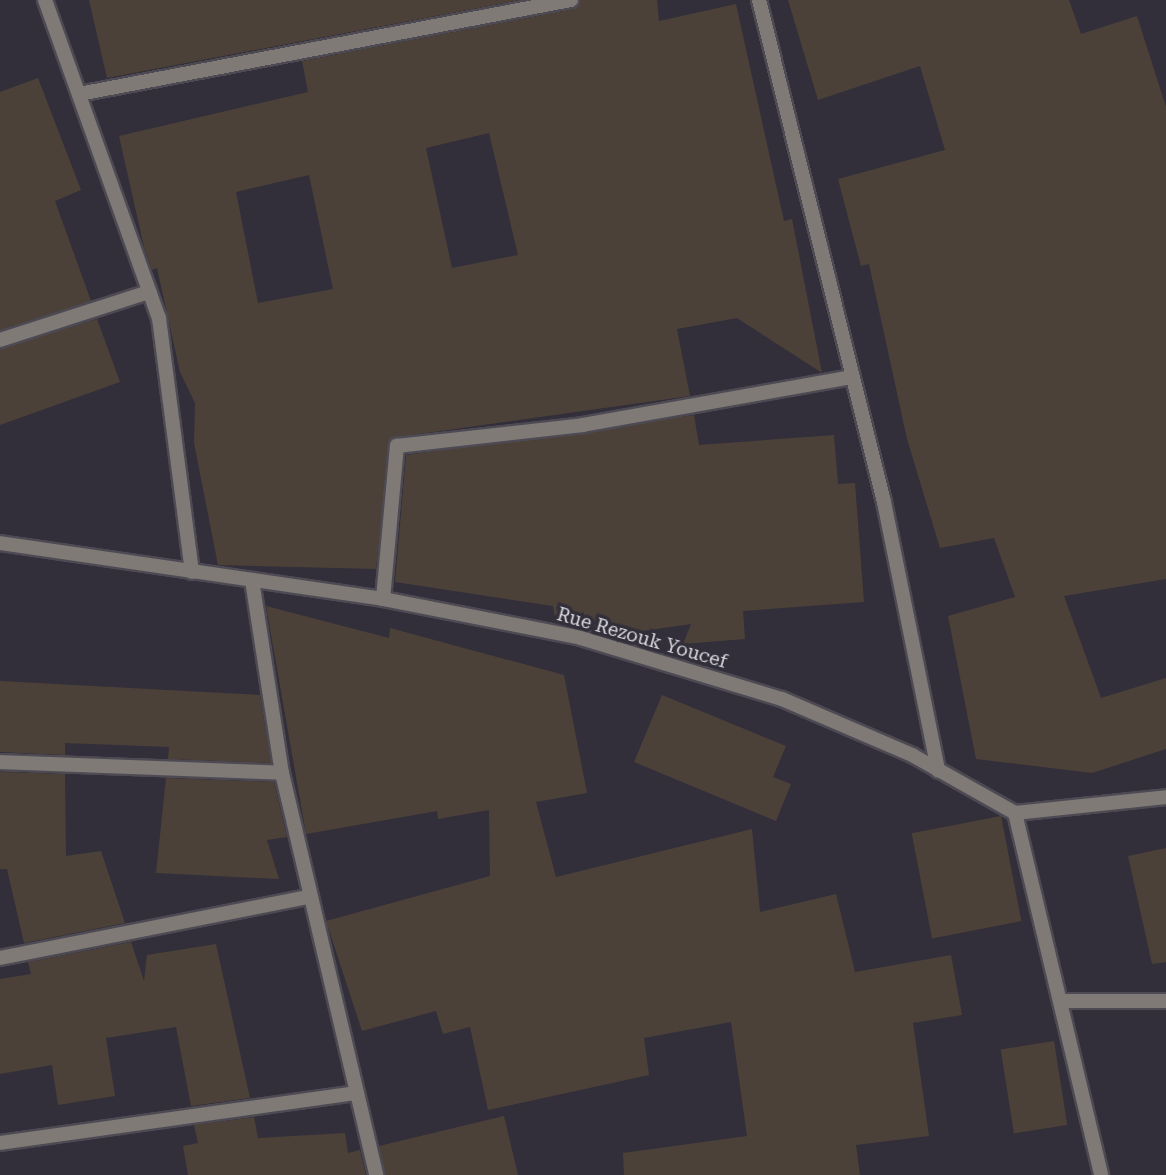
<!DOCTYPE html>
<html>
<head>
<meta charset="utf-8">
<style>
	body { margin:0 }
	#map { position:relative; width:1166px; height:1175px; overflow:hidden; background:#322f3a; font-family:"Roboto Serif",serif }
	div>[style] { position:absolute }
	.building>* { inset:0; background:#4c4139; transform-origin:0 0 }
	.roads { filter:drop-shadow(2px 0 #4d4a54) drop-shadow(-2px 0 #4d4a54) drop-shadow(0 2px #4d4a54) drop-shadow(0 -2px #4d4a54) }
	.minor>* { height:14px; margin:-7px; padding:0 7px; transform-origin:7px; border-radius:7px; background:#7f7a75 }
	span { translate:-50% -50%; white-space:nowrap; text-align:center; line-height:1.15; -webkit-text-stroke:7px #322f3a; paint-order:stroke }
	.street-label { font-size:19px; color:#d9d7df }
</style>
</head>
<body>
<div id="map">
	<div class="building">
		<div style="clip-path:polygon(89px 0,520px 0,107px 78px)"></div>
		<div style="clip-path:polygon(evenodd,580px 0,657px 0,659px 21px,736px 4px,784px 221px,792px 219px,822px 373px,737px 318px,677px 329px,690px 396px,391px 438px,376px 569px,218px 565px,194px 443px,195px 403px,180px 372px,157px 268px,152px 270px,144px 247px,119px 136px,308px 92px,302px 61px,573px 9px,580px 0,489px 133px,518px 255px,452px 268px,426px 148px,489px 133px,580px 0,309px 175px,333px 289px,258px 303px,236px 192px,309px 175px)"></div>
		<div style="clip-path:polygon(788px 0,1069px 0,1081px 34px,1137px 16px,1166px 107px,1166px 579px,1064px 596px,1101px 698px,1166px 678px,1166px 749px,1092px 773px,976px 759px,948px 616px,1015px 597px,994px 538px,940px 548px,907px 439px,869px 264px,861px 266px,838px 179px,945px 150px,920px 66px,818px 100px)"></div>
		<div style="clip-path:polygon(38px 78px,81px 190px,55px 201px,91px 301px,0 330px,0 92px)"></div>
		<div style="clip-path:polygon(97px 319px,120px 382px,0 425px,0 349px)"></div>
		<div style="clip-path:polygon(694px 415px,699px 445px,834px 435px,838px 484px,855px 483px,864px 602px,743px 611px,745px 639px,683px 644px,691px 624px,608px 636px,556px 623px,553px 606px,395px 582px,406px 455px)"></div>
		<div style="clip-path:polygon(266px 606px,389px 638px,390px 628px,564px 675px,587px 793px,536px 802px,556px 877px,752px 829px,760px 912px,836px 894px,855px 972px,951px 955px,962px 1015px,913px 1023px,929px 1136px,856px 1145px,860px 1175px,624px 1175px,623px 1153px,747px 1136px,731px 1022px,644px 1038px,649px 1075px,488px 1110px,470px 1027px,443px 1034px,436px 1011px,362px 1031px,326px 921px,490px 876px,489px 810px,438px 819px,437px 811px,306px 834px)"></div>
		<div style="clip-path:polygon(0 681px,260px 695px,271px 763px,168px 759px,169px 747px,65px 743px,65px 755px,0 752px)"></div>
		<div style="clip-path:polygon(662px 695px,786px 746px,773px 777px,791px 784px,776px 821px,634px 762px)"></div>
		<div style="clip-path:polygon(0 772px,65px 774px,66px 856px,101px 851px,125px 923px,24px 943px,7px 869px,0 869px)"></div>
		<div style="clip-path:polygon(166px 778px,274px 782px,287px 837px,267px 840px,279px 879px,156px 873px)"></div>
		<div style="left:1001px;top:816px;width:107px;height:91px;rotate:79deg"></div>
		<div style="clip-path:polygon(1166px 848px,1166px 962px,1152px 964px,1128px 856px)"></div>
		<div style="clip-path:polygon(131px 942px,144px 981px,147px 955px,216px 944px,250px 1098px,191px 1106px,176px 1027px,106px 1038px,115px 1096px,58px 1105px,52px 1065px,0 1074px,0 979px,31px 974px,28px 962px)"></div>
		<div style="left:1054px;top:1041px;width:85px;height:54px;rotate:81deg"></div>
		<div style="clip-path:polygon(504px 1116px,518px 1175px,385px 1175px,379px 1146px)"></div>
		<div style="clip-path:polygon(254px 1117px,258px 1138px,345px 1133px,348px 1153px,360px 1150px,366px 1175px,188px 1175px,183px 1146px,198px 1143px,194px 1125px)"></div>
	</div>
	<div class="roads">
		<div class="minor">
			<div style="left:45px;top:0;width:338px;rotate:70.3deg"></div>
			<div style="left:159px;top:318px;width:256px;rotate:82.6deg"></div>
			<div style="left:759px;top:0;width:517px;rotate:76.02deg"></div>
			<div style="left:884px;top:502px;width:274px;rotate:78.6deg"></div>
			<div style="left:79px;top:94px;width:501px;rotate:-10.82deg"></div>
			<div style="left:0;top:340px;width:157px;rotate:-17.9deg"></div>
			<div style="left:0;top:543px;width:387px;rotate:8.3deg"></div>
			<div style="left:383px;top:599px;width:202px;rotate:11.1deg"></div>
			<div style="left:581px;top:638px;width:210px;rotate:16.9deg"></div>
			<div style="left:782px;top:699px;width:142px;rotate:23.3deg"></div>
			<div style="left:912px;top:755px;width:118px;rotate:29.4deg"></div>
			<div style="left:1015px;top:813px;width:152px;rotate:-6deg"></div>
			<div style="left:252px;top:580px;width:195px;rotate:81.2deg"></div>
			<div style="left:282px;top:773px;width:413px;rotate:76.8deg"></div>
			<div style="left:383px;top:599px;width:154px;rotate:-84.8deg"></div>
			<div style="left:397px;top:446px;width:187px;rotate:-6.4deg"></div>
			<div style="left:583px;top:425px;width:274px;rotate:-10.1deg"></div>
			<div style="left:0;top:762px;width:282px;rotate:2.2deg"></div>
			<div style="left:1015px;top:813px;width:372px;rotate:76.6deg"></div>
			<div style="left:0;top:958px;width:315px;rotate:-11.2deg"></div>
			<div style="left:1062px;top:1001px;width:104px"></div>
			<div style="left:0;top:1143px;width:359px;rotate:-8deg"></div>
		</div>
	</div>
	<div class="street-label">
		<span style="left:642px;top:638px;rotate:16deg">Rue Rezouk Youcef</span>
	</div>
</div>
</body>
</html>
